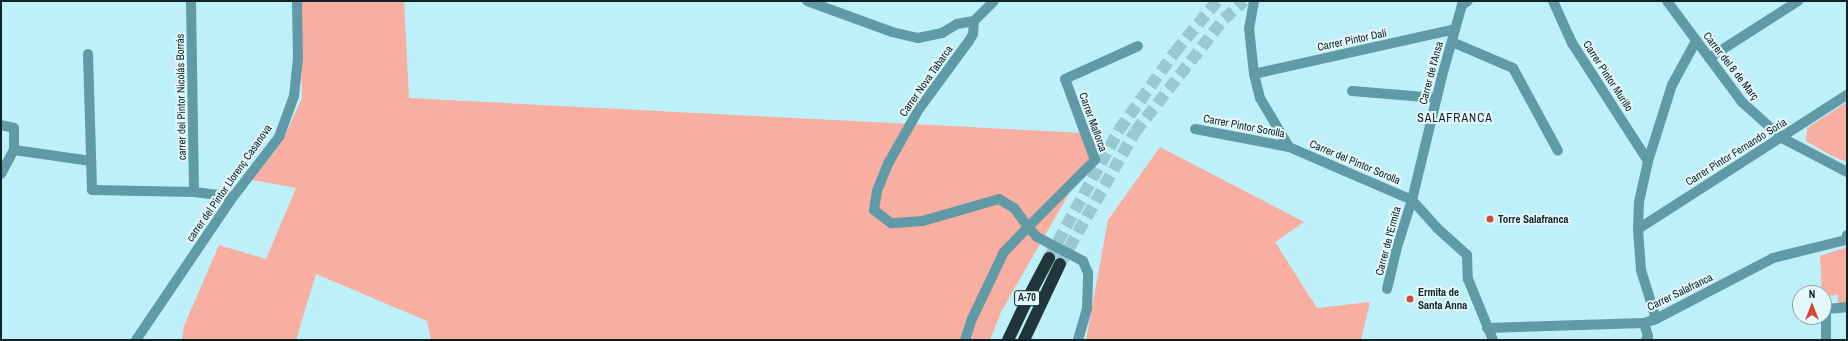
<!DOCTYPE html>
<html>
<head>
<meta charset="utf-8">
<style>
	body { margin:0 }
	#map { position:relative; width:1848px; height:341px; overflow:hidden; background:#bef0fa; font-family:"Archivo Narrow",sans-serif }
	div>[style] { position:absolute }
	.green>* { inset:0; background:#f8aea0 }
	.highway-tunnel>* { height:12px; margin-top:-6px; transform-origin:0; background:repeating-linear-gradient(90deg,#9bc7d0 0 12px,transparent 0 18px) }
	.street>* { height:10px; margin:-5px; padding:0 5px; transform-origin:5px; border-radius:5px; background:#5f9aa6 }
	.highway>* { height:12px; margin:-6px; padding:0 6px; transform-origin:6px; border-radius:6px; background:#20363a }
	.dots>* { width:11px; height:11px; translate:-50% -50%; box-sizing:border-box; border:2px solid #e4f7fb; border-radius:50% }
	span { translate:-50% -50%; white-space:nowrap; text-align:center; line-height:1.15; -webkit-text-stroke:4px #e4f7fb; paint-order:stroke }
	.shield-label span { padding:1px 3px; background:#e4f7fb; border:1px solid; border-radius:3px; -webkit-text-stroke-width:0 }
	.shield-label { font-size:10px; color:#0f2226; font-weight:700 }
	.street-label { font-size:11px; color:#0f2226 }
	.poi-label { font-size:11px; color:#0f2226; font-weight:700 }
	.left { translate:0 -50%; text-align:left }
	.neighbourhood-label { font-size:12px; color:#0f2226; letter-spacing:1px }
	.frame { position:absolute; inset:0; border:2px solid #0f2226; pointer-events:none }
	.north { position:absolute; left:1792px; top:285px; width:40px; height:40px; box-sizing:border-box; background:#e4f7fb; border:1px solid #8fa2a6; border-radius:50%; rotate:0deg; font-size:11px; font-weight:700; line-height:16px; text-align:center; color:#0f2226 }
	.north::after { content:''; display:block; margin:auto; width:14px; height:18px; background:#d44832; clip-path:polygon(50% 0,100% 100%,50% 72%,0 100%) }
</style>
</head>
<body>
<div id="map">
	<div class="green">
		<div style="clip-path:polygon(300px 1px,404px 1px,409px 98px,1103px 134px,1001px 312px,990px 340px,431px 340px,427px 321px,316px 274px,296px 340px,182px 340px,184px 326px,219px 245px,266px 259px,296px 188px,252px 180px,282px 142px,302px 98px)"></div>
		<div style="clip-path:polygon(1847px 102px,1847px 162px,1832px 156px,1806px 141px,1807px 128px)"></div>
		<div style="clip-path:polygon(1160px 147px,1304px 222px,1275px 242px,1317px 308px,1370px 302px,1361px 340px,1086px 340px,1108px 220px)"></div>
		<div style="clip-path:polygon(1847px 247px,1847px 307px,1838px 308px,1838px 295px,1824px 296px,1824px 293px,1822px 293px,1820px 256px)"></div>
	</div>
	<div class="highway-tunnel">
		<div style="left:1049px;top:258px;width:146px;rotate:-61.3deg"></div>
		<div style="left:1119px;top:130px;width:96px;rotate:-54.3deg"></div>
		<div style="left:1175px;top:52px;width:66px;rotate:-50.5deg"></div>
		<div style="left:1060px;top:264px;width:152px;rotate:-60.4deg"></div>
		<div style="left:1135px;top:132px;width:144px;rotate:-51.8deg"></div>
		<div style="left:1224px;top:19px;width:27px;rotate:-42deg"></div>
	</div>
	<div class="street">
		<div style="left:191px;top:1px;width:191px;rotate:89.1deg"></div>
		<div style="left:807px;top:1px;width:90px;rotate:20deg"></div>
		<div style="left:892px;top:32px;width:27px;rotate:13deg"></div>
		<div style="left:918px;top:38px;width:25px;rotate:-12deg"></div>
		<div style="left:942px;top:33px;width:17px;rotate:-31deg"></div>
		<div style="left:957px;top:24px;width:17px;rotate:-10deg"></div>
		<div style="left:1254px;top:1px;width:27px;rotate:100deg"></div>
		<div style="left:1249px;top:28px;width:46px;rotate:83.8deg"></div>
		<div style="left:1254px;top:74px;width:25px;rotate:76deg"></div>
		<div style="left:1260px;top:98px;width:57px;rotate:59.4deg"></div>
		<div style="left:1553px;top:1px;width:46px;rotate:65.7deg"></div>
		<div style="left:1572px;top:43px;width:140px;rotate:57.2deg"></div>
		<div style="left:1667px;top:1px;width:126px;rotate:53.4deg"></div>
		<div style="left:1742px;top:102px;width:54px;rotate:42deg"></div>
		<div style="left:1782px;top:138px;width:73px;rotate:27.6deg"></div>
		<div style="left:1452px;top:42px;width:66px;rotate:23.1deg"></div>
		<div style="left:1513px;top:68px;width:94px;rotate:61.5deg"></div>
		<div style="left:88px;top:54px;width:136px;rotate:88.3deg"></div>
		<div style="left:92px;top:190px;width:102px;rotate:1.1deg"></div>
		<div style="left:194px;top:192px;width:39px;rotate:7deg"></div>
		<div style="left:1709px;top:58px;width:106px;rotate:-32.6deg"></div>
		<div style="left:1254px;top:74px;width:206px;rotate:-12.6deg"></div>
		<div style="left:1352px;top:91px;width:85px;rotate:4.7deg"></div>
		<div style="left:1px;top:125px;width:13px;rotate:13deg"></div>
		<div style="left:14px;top:128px;width:22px;rotate:90deg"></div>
		<div style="left:14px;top:150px;width:78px;rotate:8.1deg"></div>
		<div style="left:1195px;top:129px;width:96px;rotate:10.8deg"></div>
		<div style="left:1289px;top:147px;width:134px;rotate:23.3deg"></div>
		<div style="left:1412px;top:200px;width:38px;rotate:48deg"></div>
		<div style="left:1437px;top:228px;width:40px;rotate:42deg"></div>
		<div style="left:1467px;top:255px;width:24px;rotate:88deg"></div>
		<div style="left:1468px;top:279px;width:66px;rotate:67.7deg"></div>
		<div style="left:1px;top:174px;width:27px;rotate:-62deg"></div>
		<div style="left:1638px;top:229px;width:248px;rotate:-32.7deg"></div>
		<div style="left:1387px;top:289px;width:43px;rotate:-76.6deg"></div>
		<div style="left:1397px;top:247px;width:49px;rotate:-72.3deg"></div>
		<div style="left:1412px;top:200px;width:128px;rotate:-76.4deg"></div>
		<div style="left:1442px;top:76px;width:74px;rotate:-74.3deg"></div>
		<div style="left:1462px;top:5px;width:7px;rotate:-34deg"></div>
		<div style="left:1656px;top:319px;width:51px;rotate:-107deg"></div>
		<div style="left:1641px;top:270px;width:41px;rotate:-94.2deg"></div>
		<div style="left:1638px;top:229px;width:27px;rotate:-88deg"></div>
		<div style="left:1639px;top:202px;width:42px;rotate:-77.6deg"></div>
		<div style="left:1648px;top:161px;width:80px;rotate:-72.5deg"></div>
		<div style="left:1672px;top:85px;width:50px;rotate:-61.4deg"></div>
		<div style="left:1644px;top:323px;width:14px;rotate:73deg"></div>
		<div style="left:1648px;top:336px;width:4px;rotate:117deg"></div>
		<div style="left:1487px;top:328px;width:157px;rotate:-1.8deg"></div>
		<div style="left:1644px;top:323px;width:13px;rotate:-18deg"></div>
		<div style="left:1656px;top:319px;width:132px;rotate:-27.5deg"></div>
		<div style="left:1773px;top:258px;width:75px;rotate:-13.9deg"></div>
		<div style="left:1846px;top:240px;width:5px;rotate:-79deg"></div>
		<div style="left:136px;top:340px;width:173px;rotate:-55.9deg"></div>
		<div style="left:233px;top:197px;width:76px;rotate:-52.5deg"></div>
		<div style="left:279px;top:137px;width:44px;rotate:-69.9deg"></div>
		<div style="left:294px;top:96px;width:36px;rotate:-84deg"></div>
		<div style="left:298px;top:60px;width:59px;rotate:-91deg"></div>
		<div style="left:965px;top:340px;width:22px;rotate:-72deg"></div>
		<div style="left:972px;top:319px;width:74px;rotate:-64.5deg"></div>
		<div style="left:1004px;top:252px;width:35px;rotate:-46deg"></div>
		<div style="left:1028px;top:227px;width:24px;rotate:-126deg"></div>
		<div style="left:1014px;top:208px;width:17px;rotate:-149deg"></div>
		<div style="left:999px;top:199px;width:79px;rotate:163.9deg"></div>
		<div style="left:923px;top:221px;width:32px;rotate:176deg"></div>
		<div style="left:891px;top:223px;width:21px;rotate:-143deg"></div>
		<div style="left:874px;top:210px;width:19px;rotate:-81deg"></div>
		<div style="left:877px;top:191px;width:31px;rotate:-68deg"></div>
		<div style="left:889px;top:162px;width:61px;rotate:-60.5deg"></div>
		<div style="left:919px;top:109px;width:84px;rotate:-53.7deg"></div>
		<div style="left:969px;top:41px;width:8px;rotate:-60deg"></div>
		<div style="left:973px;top:34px;width:13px;rotate:-86deg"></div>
		<div style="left:974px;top:21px;width:28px;rotate:-45deg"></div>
		<div style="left:1078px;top:340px;width:33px;rotate:-74deg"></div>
		<div style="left:1087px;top:308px;width:35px;rotate:-88deg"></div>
		<div style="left:1088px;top:273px;width:13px;rotate:-113deg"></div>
		<div style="left:1083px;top:261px;width:52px;rotate:-152.4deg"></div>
		<div style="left:1037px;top:237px;width:13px;rotate:-132deg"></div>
		<div style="left:1028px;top:227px;width:95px;rotate:-45deg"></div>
		<div style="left:1095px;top:160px;width:86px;rotate:-110.3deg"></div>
		<div style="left:1065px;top:79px;width:80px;rotate:-24.3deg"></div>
		<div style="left:1826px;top:340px;width:31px;rotate:-90deg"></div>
		<div style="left:1826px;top:309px;width:21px;rotate:-5deg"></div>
	</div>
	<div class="highway">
		<div style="left:1008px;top:340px;width:49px;rotate:-64.5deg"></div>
		<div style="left:1029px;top:296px;width:43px;rotate:-62.2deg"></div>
		<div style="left:1024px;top:340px;width:84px;rotate:-64.7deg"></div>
	</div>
	<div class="dots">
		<div style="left:1490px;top:219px;background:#d44832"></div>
		<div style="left:1410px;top:299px;background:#d44832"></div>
	</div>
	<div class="shield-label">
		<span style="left:1027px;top:298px">A-70</span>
	</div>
	<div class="street-label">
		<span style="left:1352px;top:40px;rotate:-12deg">Carrer Pintor Dalí</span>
		<span style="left:1731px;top:66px;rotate:52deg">Carrer del 8 de Març</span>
		<span style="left:1431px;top:73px;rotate:-75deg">Carrer de l'Ansa</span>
		<span style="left:1608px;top:76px;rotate:57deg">Carrer Pintor Murillo</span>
		<span style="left:926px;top:81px;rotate:-55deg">Carrer Nova Tabarca</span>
		<span style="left:181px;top:97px;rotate:-91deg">carrer del Pintor Nicolás Borrás</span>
		<span style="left:1093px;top:122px;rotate:70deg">Carrer Mallorca</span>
		<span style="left:1244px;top:126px;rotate:11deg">Carrer Pintor Sorolla</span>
		<span style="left:1736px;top:152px;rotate:-32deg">Carrer Pintor Fernando Soria</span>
		<span style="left:1355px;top:162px;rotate:23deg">Carrer del Pintor Sorolla</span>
		<span style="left:229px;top:183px;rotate:-55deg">carrer del Pintor Llorenç Casanova</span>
		<span style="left:1388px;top:241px;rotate:-75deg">Carrer de l'Ermita</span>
		<span style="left:1680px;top:292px;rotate:-26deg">Carrer Salafranca</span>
	</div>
	<div class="poi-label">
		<span class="left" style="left:1498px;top:219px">Torre Salafranca</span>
		<span class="left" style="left:1418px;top:299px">Ermita de<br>Santa Anna</span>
	</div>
	<div class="neighbourhood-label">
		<span style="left:1455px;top:119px">SALAFRANCA</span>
	</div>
	<div class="frame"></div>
	<div class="north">N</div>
</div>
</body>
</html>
